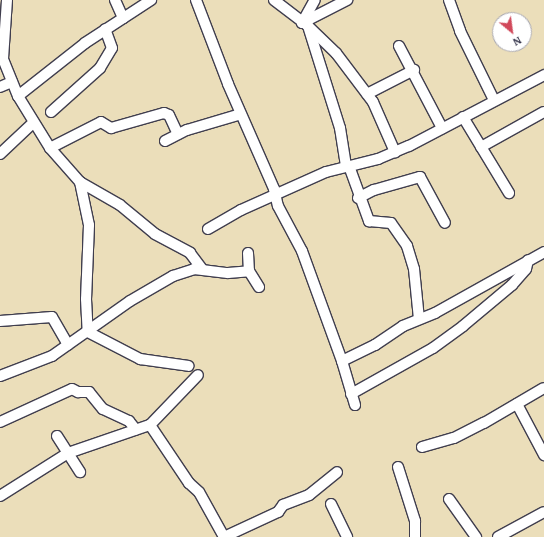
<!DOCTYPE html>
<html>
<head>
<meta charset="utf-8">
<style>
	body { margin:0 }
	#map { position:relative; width:544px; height:537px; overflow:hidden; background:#ebdeba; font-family:"Gentium Book Plus",serif }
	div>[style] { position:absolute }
	.roads { filter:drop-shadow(1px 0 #403e4e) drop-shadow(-1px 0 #403e4e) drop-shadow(0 1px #403e4e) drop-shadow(0 -1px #403e4e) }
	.minor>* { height:10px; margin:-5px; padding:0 5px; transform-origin:5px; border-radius:5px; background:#fff }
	span { translate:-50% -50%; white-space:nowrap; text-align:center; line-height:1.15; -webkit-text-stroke:3.5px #fff; paint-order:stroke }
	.north { position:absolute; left:492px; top:12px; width:40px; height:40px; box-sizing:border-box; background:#fff; border:1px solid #a7a7b1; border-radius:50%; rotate:151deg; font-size:11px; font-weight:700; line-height:16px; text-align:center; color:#22223b }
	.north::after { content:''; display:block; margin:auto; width:14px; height:18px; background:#d1495b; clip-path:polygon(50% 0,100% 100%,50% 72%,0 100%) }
</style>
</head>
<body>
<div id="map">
	<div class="roads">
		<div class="minor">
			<div style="left:7px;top:0;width:59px;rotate:93.9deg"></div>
			<div style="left:3px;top:59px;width:40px;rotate:68deg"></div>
			<div style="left:18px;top:96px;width:61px;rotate:58.4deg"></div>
			<div style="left:50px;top:148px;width:45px;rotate:48.6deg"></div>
			<div style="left:80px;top:182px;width:46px;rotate:29.9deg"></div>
			<div style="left:120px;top:205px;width:45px;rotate:39.6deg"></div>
			<div style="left:155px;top:234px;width:40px;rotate:28deg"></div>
			<div style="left:190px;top:253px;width:20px;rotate:53deg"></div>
			<div style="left:115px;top:0;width:20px;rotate:66deg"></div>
			<div style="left:196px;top:0;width:90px;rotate:69.1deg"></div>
			<div style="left:228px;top:84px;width:115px;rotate:66.3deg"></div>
			<div style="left:274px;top:189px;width:17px;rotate:77deg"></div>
			<div style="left:278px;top:206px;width:51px;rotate:61.9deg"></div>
			<div style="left:302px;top:251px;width:117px;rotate:70deg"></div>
			<div style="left:342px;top:361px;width:46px;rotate:73.5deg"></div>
			<div style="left:274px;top:0;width:43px;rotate:37.4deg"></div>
			<div style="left:308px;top:26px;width:39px;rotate:44deg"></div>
			<div style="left:336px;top:53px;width:61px;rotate:52.9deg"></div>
			<div style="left:373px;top:102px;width:55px;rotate:66.3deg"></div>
			<div style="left:449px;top:0;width:33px;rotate:70deg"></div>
			<div style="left:460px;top:31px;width:77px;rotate:63.8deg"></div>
			<div style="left:302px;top:23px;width:51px;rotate:-27.1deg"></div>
			<div style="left:302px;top:23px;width:26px;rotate:-61deg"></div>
			<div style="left:308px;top:26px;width:107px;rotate:72.6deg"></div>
			<div style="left:340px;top:128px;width:39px;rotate:81deg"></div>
			<div style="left:399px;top:46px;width:93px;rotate:62.3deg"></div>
			<div style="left:0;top:87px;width:13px;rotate:-23deg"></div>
			<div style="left:367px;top:94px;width:53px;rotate:-27.1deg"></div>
			<div style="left:18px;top:96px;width:85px;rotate:-38.3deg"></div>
			<div style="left:85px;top:43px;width:79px;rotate:-33.1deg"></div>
			<div style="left:51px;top:112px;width:66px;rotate:-41.9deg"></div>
			<div style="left:100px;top:68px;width:23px;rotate:-59deg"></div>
			<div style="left:112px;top:48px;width:20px;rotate:-110deg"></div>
			<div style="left:463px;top:117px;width:89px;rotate:58.8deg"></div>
			<div style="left:165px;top:141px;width:25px;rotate:-27deg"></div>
			<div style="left:187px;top:130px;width:56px;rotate:-16.5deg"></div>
			<div style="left:481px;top:147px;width:72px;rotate:-29.1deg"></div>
			<div style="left:50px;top:148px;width:57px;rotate:-27deg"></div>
			<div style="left:101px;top:122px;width:12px;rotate:31deg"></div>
			<div style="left:111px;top:128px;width:55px;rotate:-15.8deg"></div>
			<div style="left:164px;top:113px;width:5px;rotate:22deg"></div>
			<div style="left:169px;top:115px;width:21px;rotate:65deg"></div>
			<div style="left:0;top:154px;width:45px;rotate:-43.2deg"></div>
			<div style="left:349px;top:166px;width:59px;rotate:70deg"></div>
			<div style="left:369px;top:221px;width:22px;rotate:5deg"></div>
			<div style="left:391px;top:223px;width:28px;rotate:55deg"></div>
			<div style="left:407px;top:246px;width:24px;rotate:73deg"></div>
			<div style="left:414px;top:269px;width:50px;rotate:84.3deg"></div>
			<div style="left:80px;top:182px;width:44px;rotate:78.2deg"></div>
			<div style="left:89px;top:225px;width:74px;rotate:92.3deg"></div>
			<div style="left:86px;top:299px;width:33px;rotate:87deg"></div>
			<div style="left:358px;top:198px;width:18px;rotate:-27deg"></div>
			<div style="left:374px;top:190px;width:48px;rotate:-15.8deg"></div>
			<div style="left:420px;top:177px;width:52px;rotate:61.5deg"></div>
			<div style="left:208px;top:229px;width:38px;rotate:-30deg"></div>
			<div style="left:241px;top:210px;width:93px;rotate:-24.1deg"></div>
			<div style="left:326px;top:172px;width:54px;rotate:-14deg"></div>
			<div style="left:378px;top:159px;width:34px;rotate:-23deg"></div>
			<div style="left:409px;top:146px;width:153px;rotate:-27.7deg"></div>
			<div style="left:248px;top:253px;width:18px;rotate:87deg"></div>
			<div style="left:249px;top:271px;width:19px;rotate:58deg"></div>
			<div style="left:0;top:321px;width:52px;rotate:-4.4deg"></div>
			<div style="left:52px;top:317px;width:32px;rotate:60deg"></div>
			<div style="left:88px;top:332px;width:59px;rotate:27.4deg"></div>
			<div style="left:140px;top:359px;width:49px;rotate:8.1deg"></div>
			<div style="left:342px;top:361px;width:37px;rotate:-26deg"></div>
			<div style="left:375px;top:345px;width:34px;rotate:-34deg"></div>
			<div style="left:403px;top:326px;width:35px;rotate:-22deg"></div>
			<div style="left:435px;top:313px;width:125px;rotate:-29.2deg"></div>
			<div style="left:0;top:376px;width:56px;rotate:-21deg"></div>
			<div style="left:52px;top:356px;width:95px;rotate:-35.2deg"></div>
			<div style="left:130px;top:301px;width:50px;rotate:-30.2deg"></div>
			<div style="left:173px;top:276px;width:22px;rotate:-18deg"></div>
			<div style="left:194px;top:269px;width:34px;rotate:7deg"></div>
			<div style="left:228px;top:273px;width:21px;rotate:-5deg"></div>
			<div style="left:351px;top:394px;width:94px;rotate:-29.3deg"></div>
			<div style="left:433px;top:348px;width:37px;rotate:-36deg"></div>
			<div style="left:463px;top:326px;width:64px;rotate:-39.9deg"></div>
			<div style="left:512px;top:285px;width:21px;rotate:-49deg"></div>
			<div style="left:526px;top:269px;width:9px;rotate:-77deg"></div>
			<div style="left:517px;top:404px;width:58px;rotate:62.1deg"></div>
			<div style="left:0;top:422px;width:79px;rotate:-24.6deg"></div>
			<div style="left:72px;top:389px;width:7px;rotate:27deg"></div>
			<div style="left:78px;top:392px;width:11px"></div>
			<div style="left:89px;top:392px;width:22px;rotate:51deg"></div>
			<div style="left:103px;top:409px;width:29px;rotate:25deg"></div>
			<div style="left:129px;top:421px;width:11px;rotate:52deg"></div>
			<div style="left:150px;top:425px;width:70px;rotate:56.1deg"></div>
			<div style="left:189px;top:483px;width:13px;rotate:42deg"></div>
			<div style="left:199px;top:492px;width:51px;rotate:60.9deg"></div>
			<div style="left:57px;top:436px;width:43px;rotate:57.4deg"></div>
			<div style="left:422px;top:447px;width:33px;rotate:-16deg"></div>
			<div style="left:454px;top:438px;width:34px;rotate:-27deg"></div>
			<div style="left:484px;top:423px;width:69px;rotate:-30.3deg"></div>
			<div style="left:398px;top:467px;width:57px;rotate:72.5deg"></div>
			<div style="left:415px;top:521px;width:16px;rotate:90deg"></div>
			<div style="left:0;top:496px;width:80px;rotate:-32.3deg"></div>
			<div style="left:68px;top:453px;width:87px;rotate:-18.9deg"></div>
			<div style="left:150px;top:425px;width:69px;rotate:-46.2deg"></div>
			<div style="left:449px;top:499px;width:47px;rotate:54.6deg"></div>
			<div style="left:331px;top:504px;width:37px;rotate:64deg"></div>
			<div style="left:224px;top:537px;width:60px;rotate:-24.8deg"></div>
			<div style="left:278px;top:512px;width:9px;rotate:-54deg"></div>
			<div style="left:283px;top:505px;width:28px;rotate:-21deg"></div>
			<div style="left:309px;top:495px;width:36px;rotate:-39deg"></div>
			<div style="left:498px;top:537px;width:52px;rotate:-28.5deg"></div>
		</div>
	</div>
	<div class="north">N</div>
</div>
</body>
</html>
